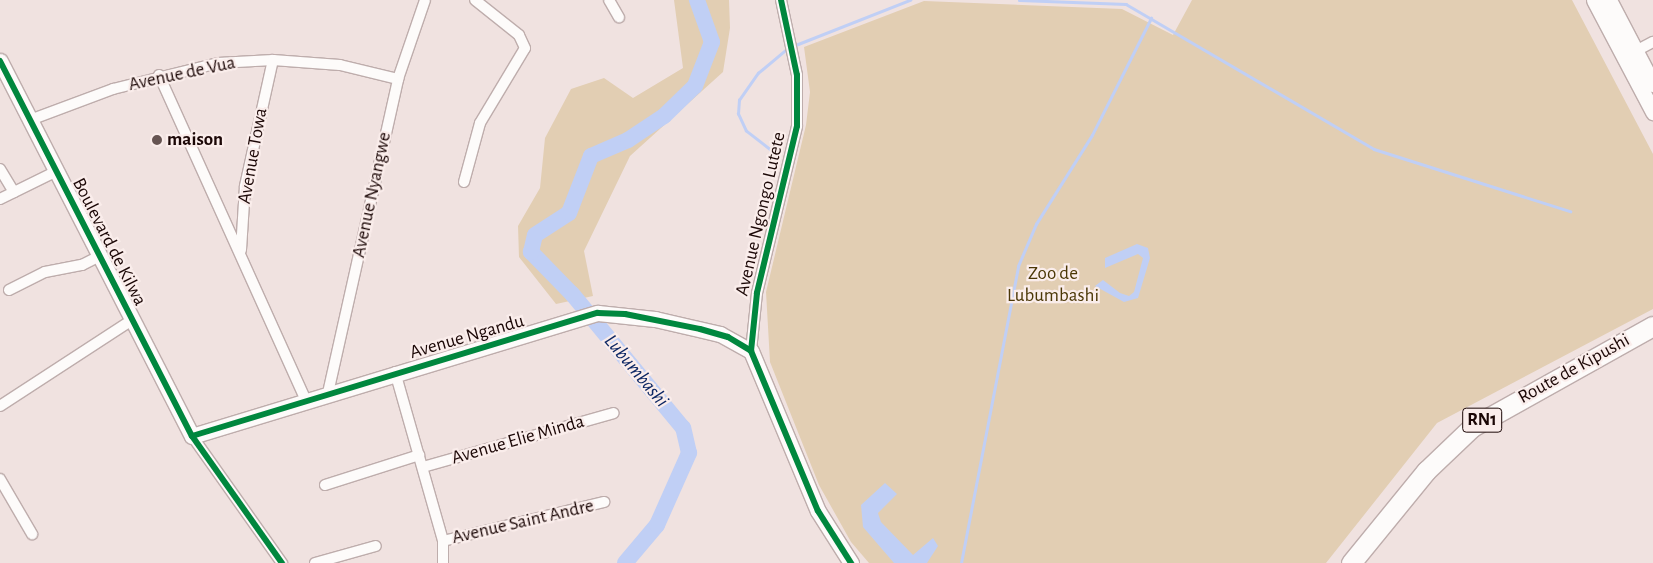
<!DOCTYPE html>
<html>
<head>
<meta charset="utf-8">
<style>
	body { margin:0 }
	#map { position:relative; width:1653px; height:563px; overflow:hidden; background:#f0e2e0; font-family:"Alegreya Sans",sans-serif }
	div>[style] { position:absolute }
	.green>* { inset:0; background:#e2ceb3 }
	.water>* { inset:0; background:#c0cff5 }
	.stream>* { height:2.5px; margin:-1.25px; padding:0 1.25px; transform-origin:1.25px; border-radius:1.25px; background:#c0cff5 }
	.river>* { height:16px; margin:-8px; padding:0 8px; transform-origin:8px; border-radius:8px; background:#c0cff5 }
	.roads { filter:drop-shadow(1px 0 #beadac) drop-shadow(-1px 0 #beadac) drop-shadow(0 1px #beadac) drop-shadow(0 -1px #beadac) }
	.street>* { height:10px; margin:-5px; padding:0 5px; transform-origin:5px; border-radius:5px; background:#fdfbfa }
	.secondary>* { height:15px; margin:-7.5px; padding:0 7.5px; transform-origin:7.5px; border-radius:7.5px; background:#fdfbfa }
	.highway>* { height:19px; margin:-9.5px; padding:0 9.5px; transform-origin:9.5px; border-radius:9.5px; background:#fdfbfa }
	.cycleway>* { height:6px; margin:-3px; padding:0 3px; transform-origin:3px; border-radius:3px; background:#00873e }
	.dots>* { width:14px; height:14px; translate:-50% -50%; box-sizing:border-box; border:2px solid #faedeb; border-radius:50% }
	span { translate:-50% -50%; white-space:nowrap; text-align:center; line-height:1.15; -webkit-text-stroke:4.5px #faedeb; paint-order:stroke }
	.shield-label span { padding:1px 4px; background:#faedeb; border:1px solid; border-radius:4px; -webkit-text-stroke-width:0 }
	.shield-label { font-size:18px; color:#1b0706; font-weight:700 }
	.street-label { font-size:19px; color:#1b0706 }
	.poi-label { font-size:19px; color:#1b0706; font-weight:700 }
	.left { translate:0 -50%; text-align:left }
	.park-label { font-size:19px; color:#4b3706 }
	.water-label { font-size:20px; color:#0d2764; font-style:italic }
</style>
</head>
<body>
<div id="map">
	<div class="green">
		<div style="clip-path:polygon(674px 0,729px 0,730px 28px,723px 72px,630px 156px,584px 251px,593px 296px,556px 304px,519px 257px,518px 226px,540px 188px,545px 138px,571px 89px,604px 78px,633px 98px,683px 68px)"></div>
		<div style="clip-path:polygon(1192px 0,1572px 0,1653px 154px,1653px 309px,1437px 423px,1326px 563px,869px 563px,851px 542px,819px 485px,770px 362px,766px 292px,806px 125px,810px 92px,804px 47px,924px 1px,1122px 9px,1173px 35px)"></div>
	</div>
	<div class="water">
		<div style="clip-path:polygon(1137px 244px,1148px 248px,1150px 258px,1138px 298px,1124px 302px,1095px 286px,1103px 280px,1120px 293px,1129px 296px,1134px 292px,1143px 258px,1138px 254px,1105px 268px,1105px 258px)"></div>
		<div style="clip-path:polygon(885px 483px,897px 494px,878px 513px,881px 522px,913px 555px,933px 538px,938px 546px,927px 563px,894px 563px,863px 527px,861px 505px)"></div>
	</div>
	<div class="stream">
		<div style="left:1019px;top:0;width:107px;rotate:2.1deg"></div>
		<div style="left:1126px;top:4px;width:287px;rotate:30.3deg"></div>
		<div style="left:1374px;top:149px;width:206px;rotate:17.6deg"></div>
		<div style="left:793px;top:46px;width:126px;rotate:-21.5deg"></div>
		<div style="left:773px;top:152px;width:34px;rotate:-142deg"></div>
		<div style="left:746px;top:131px;width:19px;rotate:-115deg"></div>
		<div style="left:738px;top:114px;width:14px;rotate:-86deg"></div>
		<div style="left:739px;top:100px;width:33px;rotate:-55deg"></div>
		<div style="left:758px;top:73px;width:39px;rotate:-40deg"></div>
		<div style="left:961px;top:563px;width:302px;rotate:-79.1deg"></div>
		<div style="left:1018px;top:266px;width:46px;rotate:-66.8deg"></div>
		<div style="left:1036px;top:224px;width:105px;rotate:-57.8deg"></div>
		<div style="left:1092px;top:135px;width:131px;rotate:-63.2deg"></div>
	</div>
	<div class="river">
		<div style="left:625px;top:563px;width:50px;rotate:-49.9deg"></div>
		<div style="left:657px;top:525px;width:79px;rotate:-66deg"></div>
		<div style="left:689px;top:453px;width:26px;rotate:-103deg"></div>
		<div style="left:683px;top:428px;width:174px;rotate:-129.6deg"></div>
		<div style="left:572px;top:294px;width:59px;rotate:-134.3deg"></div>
		<div style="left:531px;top:252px;width:17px;rotate:-77deg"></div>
		<div style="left:535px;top:235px;width:40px;rotate:-32.9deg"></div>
		<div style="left:569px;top:213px;width:61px;rotate:-68.9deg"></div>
		<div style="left:591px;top:156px;width:40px;rotate:-23.4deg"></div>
		<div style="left:628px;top:140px;width:43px;rotate:-33.7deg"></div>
		<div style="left:664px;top:116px;width:43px;rotate:-44.1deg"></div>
		<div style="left:695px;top:86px;width:47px;rotate:-68.9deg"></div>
		<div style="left:712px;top:42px;width:45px;rotate:-109.7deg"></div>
	</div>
	<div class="roads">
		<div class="street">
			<div style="left:609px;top:0;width:20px;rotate:60deg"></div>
			<div style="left:1632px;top:53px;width:24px;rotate:-28deg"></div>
			<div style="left:159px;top:75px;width:357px;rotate:65.7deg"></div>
			<div style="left:30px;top:120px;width:89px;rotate:-20.5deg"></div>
			<div style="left:113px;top:89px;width:108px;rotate:-13.9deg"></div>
			<div style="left:218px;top:63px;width:55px;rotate:-3.1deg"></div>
			<div style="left:273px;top:60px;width:67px;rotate:4.3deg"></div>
			<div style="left:340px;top:65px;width:60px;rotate:13.6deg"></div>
			<div style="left:0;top:169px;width:27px;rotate:59deg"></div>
			<div style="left:464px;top:182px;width:61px;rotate:-74.8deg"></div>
			<div style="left:480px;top:123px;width:87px;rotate:-59deg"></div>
			<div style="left:525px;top:48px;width:14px;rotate:-115deg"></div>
			<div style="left:519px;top:35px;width:56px;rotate:-141.5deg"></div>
			<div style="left:0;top:199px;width:64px;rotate:-26.2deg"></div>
			<div style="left:241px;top:250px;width:64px;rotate:-86.4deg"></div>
			<div style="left:245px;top:186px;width:129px;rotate:-77.5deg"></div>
			<div style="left:9px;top:290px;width:40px;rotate:-26.6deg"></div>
			<div style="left:45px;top:272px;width:38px;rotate:-11deg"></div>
			<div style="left:82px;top:265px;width:22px;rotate:-27deg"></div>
			<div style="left:751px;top:351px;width:58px;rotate:-84.1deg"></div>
			<div style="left:757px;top:293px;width:172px;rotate:-76.5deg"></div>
			<div style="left:797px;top:126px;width:51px;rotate:-90deg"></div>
			<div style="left:797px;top:75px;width:77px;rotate:-102deg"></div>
			<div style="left:395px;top:372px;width:176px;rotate:74.1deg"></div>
			<div style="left:443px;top:541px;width:22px;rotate:90deg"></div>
			<div style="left:328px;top:393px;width:322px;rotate:-77.4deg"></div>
			<div style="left:398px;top:79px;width:83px;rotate:-71.1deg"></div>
			<div style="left:0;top:406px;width:158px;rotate:-33.1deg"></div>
			<div style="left:192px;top:436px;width:156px;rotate:54.7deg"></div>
			<div style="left:423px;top:467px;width:198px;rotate:-15.8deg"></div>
			<div style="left:0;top:479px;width:64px;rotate:59.8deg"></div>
			<div style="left:325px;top:485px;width:99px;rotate:-17.7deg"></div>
			<div style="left:443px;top:541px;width:166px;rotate:-13.6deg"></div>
			<div style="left:315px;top:563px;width:63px;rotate:-15.6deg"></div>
		</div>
		<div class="secondary">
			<div style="left:1594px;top:0;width:127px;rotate:62.2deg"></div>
			<div style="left:1609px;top:0;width:95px;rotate:62.4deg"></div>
			<div style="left:0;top:61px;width:421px;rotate:62.9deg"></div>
			<div style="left:192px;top:436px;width:424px;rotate:-16.9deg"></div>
			<div style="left:598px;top:313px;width:57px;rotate:6deg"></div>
			<div style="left:655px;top:319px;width:67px;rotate:13deg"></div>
			<div style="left:720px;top:334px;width:35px;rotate:29deg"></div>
			<div style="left:751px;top:351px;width:173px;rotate:67.3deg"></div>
			<div style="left:818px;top:511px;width:62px;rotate:57.6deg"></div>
		</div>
		<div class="highway">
			<div style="left:1351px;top:563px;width:119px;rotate:-50.8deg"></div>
			<div style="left:1426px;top:471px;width:64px;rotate:-43.7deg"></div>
			<div style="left:1472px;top:427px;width:207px;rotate:-29.2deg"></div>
		</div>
	</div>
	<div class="cycleway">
		<div style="left:781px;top:0;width:77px;rotate:78deg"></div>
		<div style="left:797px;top:75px;width:51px;rotate:90deg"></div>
		<div style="left:797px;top:126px;width:172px;rotate:103.5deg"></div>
		<div style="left:757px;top:293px;width:58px;rotate:95.9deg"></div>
		<div style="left:751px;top:351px;width:173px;rotate:67.3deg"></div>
		<div style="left:818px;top:511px;width:62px;rotate:57.6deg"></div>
		<div style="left:0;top:61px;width:421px;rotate:62.9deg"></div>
		<div style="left:192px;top:436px;width:156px;rotate:54.7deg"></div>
		<div style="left:192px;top:436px;width:424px;rotate:-16.9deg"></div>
		<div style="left:598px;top:313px;width:27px;rotate:2deg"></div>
		<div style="left:625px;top:314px;width:76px;rotate:11.3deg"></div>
		<div style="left:700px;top:329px;width:29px;rotate:16deg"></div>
		<div style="left:728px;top:337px;width:27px;rotate:31deg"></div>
	</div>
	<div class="dots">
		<div style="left:157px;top:140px;background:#665452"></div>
	</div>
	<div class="shield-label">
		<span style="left:1482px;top:420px">RN1</span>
	</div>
	<div class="street-label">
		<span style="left:182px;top:74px;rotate:-12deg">Avenue de Vua</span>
		<span style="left:253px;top:156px;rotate:-80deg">Avenue Towa</span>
		<span style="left:372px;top:195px;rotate:-78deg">Avenue Nyangwe</span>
		<span style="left:761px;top:214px;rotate:-77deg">Avenue Ngongo Lutete</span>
		<span style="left:109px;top:242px;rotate:63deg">Boulevard de Kilwa</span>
		<span style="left:467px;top:337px;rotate:-16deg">Avenue Ngandu</span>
		<span style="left:1574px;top:369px;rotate:-29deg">Route de Kipushi</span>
		<span style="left:518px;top:440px;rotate:-16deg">Avenue Elie Minda</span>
		<span style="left:523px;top:522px;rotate:-13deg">Avenue Saint Andre</span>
	</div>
	<div class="poi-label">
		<span class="left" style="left:167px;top:140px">maison</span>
	</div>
	<div class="park-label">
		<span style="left:1053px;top:285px">Zoo de<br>Lubumbashi</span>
	</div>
	<div class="water-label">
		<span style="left:636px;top:371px;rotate:50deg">Lubumbashi</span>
	</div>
</div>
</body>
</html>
